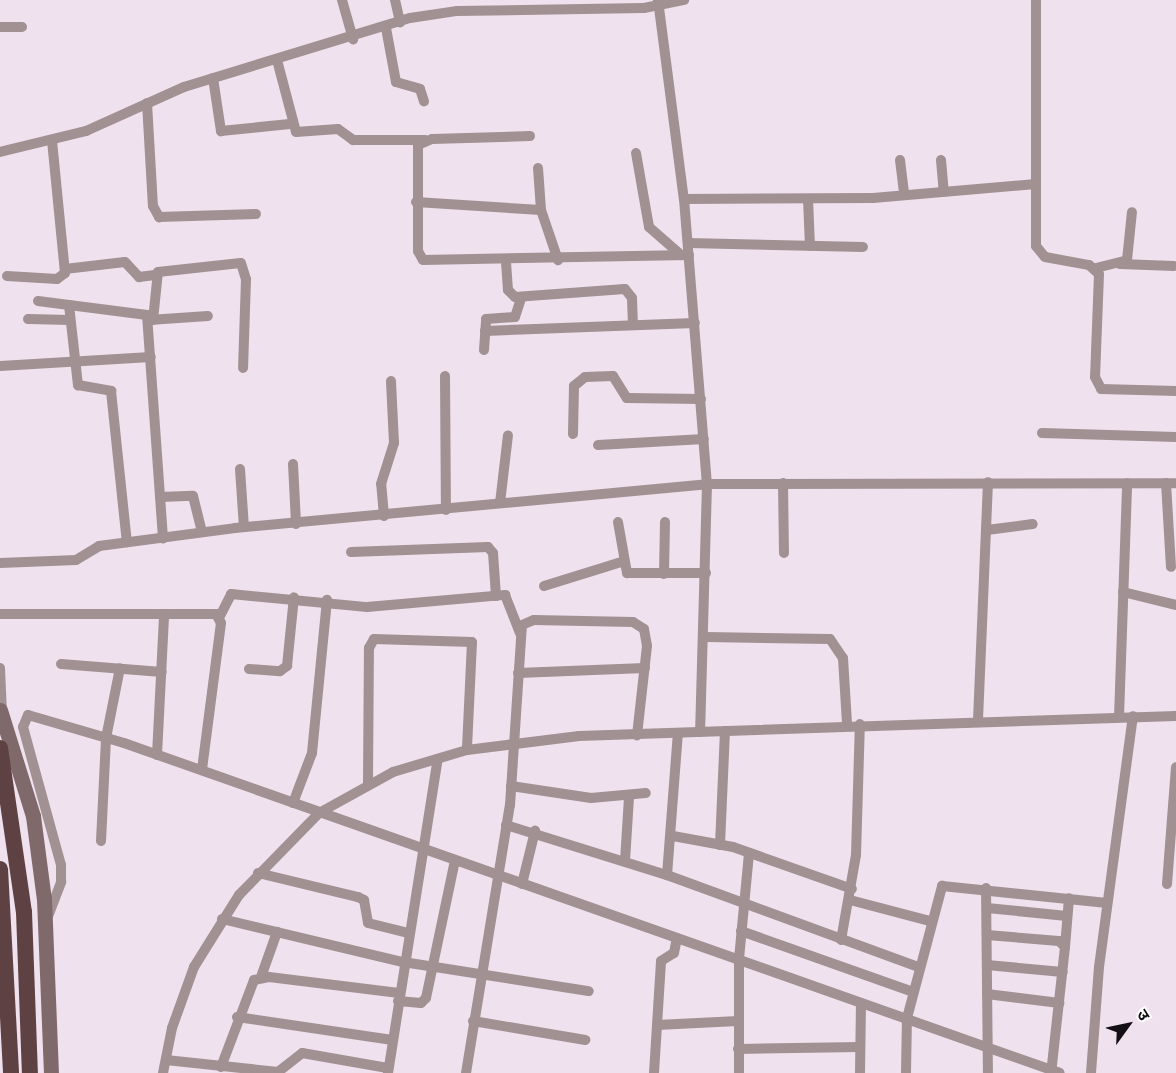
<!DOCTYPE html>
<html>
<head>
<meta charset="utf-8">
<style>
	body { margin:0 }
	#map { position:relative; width:1176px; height:1073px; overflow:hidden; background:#efe1ee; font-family:Arial,"Noto Sans Devanagari",sans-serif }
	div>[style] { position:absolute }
	.minor>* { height:10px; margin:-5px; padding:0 5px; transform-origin:5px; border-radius:5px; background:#a29192 }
	.secondary>* { height:15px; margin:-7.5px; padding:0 7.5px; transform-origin:7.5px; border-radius:7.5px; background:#80696a }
	.trunk>* { height:16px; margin:-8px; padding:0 8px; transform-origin:8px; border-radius:8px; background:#5e4142 }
	span { translate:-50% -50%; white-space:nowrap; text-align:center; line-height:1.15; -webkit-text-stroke:4.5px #fff; paint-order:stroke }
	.north { position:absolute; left:1098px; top:995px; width:60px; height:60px; -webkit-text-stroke:4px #fff; paint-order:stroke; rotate:57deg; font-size:16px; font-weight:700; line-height:24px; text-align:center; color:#140f14 }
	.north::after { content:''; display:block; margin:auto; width:21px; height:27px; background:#140f14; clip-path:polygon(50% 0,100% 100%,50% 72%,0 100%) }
</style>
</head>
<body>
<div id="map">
	<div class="minor">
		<div style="left:342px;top:0;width:41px;rotate:74.2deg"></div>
		<div style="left:395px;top:0;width:23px;rotate:77deg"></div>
		<div style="left:658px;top:0;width:201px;rotate:82.6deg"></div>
		<div style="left:684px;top:199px;width:286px;rotate:85.4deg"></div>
		<div style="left:707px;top:484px;width:248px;rotate:91.6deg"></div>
		<div style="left:1036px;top:0;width:246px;rotate:90deg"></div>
		<div style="left:1036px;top:246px;width:14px;rotate:51deg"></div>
		<div style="left:1045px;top:257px;width:45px;rotate:10.3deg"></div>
		<div style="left:1089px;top:265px;width:13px;rotate:42deg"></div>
		<div style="left:1099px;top:274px;width:103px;rotate:92.2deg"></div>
		<div style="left:1095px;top:377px;width:13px;rotate:63deg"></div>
		<div style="left:1101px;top:389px;width:75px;rotate:1.5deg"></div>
		<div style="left:0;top:27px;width:22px"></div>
		<div style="left:386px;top:28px;width:55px;rotate:79.5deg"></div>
		<div style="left:396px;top:82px;width:25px;rotate:16deg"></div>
		<div style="left:420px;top:89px;width:13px;rotate:72deg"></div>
		<div style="left:277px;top:60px;width:74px;rotate:75.2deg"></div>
		<div style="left:296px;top:132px;width:42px;rotate:-4.1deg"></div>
		<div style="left:338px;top:129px;width:19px;rotate:36deg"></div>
		<div style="left:353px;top:140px;width:72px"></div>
		<div style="left:213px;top:78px;width:54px;rotate:81.4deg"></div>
		<div style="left:221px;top:131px;width:69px;rotate:-5.8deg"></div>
		<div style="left:147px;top:103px;width:103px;rotate:86.7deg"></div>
		<div style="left:153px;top:206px;width:13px;rotate:61deg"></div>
		<div style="left:159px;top:217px;width:97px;rotate:-1.8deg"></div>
		<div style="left:530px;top:136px;width:98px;rotate:178.2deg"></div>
		<div style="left:432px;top:139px;width:15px;rotate:157deg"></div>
		<div style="left:418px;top:145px;width:106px;rotate:90deg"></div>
		<div style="left:418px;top:251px;width:10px;rotate:61deg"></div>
		<div style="left:423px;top:260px;width:266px;rotate:-1.1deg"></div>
		<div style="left:0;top:152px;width:89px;rotate:-13.7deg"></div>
		<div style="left:86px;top:131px;width:107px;rotate:-24.2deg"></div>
		<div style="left:184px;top:87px;width:236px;rotate:-17deg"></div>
		<div style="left:410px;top:18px;width:48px;rotate:-8.5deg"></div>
		<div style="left:457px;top:11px;width:187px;rotate:-0.9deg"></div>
		<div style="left:644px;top:8px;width:41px;rotate:-11.3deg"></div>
		<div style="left:636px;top:153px;width:75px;rotate:80deg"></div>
		<div style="left:649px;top:227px;width:43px;rotate:41.2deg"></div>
		<div style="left:900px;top:160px;width:35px;rotate:83deg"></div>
		<div style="left:941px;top:160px;width:32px;rotate:85deg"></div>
		<div style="left:538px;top:168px;width:42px;rotate:85.9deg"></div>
		<div style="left:541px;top:210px;width:53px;rotate:71.2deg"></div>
		<div style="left:684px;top:199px;width:189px;rotate:-0.3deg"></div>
		<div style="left:873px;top:198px;width:163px;rotate:-4.9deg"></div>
		<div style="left:808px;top:199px;width:47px;rotate:87.6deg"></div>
		<div style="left:416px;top:202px;width:125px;rotate:3.7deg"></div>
		<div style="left:688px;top:243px;width:175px;rotate:1.3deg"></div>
		<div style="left:506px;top:262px;width:28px;rotate:86deg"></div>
		<div style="left:508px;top:290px;width:10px;rotate:45deg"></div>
		<div style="left:515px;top:297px;width:110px;rotate:-4.2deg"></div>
		<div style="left:625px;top:289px;width:11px;rotate:52deg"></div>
		<div style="left:632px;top:298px;width:27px;rotate:88deg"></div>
		<div style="left:1120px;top:264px;width:54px;rotate:2.1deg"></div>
		<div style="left:1096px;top:268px;width:32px;rotate:-14deg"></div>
		<div style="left:1127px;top:260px;width:48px;rotate:-84.1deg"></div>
		<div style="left:65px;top:269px;width:60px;rotate:-6.7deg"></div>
		<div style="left:125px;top:262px;width:21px;rotate:47deg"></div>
		<div style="left:139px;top:277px;width:16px;rotate:-7deg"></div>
		<div style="left:7px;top:276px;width:50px;rotate:3.4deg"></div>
		<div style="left:57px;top:279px;width:10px;rotate:-37deg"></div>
		<div style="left:65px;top:273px;width:134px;rotate:-95.6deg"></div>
		<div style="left:38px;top:301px;width:110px;rotate:7.3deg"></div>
		<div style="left:147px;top:315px;width:224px;rotate:85.9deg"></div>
		<div style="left:69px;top:305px;width:81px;rotate:83.6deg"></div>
		<div style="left:78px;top:385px;width:34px;rotate:10deg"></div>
		<div style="left:111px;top:391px;width:152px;rotate:84deg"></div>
		<div style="left:28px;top:319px;width:42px;rotate:1.4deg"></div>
		<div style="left:149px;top:320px;width:59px;rotate:-3.9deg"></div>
		<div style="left:153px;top:320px;width:48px;rotate:-84.1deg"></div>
		<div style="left:158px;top:272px;width:83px;rotate:-6.2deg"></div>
		<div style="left:241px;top:263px;width:17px;rotate:73deg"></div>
		<div style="left:246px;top:279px;width:89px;rotate:91.9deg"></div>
		<div style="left:485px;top:331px;width:210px;rotate:-2.2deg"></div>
		<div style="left:484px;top:350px;width:31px;rotate:-86deg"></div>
		<div style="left:486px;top:319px;width:29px;rotate:-4deg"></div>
		<div style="left:515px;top:317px;width:20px;rotate:-72deg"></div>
		<div style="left:0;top:366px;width:151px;rotate:-3.4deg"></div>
		<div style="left:445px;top:376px;width:134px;rotate:89.6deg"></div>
		<div style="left:1042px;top:433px;width:134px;rotate:1.7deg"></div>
		<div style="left:573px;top:434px;width:48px;rotate:-88.8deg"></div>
		<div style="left:574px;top:386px;width:14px;rotate:-39deg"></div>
		<div style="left:585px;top:377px;width:28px;rotate:-2deg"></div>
		<div style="left:613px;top:376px;width:26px;rotate:58deg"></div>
		<div style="left:627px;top:398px;width:74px;rotate:0.8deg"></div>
		<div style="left:598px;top:445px;width:106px;rotate:-3.2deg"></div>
		<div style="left:293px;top:464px;width:60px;rotate:87.1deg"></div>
		<div style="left:240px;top:469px;width:58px;rotate:86.1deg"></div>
		<div style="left:783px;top:483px;width:70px;rotate:89.2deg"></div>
		<div style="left:1166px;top:483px;width:84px;rotate:86.6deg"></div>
		<div style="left:160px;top:497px;width:33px;rotate:-2deg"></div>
		<div style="left:193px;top:496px;width:37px;rotate:76deg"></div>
		<div style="left:500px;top:503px;width:68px;rotate:-83.3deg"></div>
		<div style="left:384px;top:516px;width:32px;rotate:-95deg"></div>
		<div style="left:381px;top:484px;width:43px;rotate:-72.4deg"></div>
		<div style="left:394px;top:443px;width:62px;rotate:-92.8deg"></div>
		<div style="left:618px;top:522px;width:52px;rotate:80deg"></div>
		<div style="left:627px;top:573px;width:79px"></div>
		<div style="left:987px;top:530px;width:46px;rotate:-7.4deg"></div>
		<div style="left:351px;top:552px;width:137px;rotate:-2.1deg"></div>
		<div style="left:488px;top:547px;width:8px;rotate:50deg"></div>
		<div style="left:493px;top:553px;width:43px;rotate:86deg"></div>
		<div style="left:0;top:563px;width:76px;rotate:-2.3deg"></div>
		<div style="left:76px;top:560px;width:27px;rotate:-31deg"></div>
		<div style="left:99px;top:546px;width:137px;rotate:-7.5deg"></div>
		<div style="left:235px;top:528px;width:474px;rotate:-5.3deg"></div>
		<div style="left:707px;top:484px;width:469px;rotate:-0.1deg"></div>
		<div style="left:664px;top:574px;width:52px;rotate:-88.9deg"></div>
		<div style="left:544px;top:586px;width:81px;rotate:-17.3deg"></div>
		<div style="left:1123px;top:592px;width:55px;rotate:13.8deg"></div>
		<div style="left:0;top:614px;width:216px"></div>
		<div style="left:216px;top:614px;width:10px;rotate:61deg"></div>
		<div style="left:221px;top:623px;width:148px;rotate:97.4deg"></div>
		<div style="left:219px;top:618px;width:27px;rotate:-63deg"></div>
		<div style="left:231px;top:594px;width:137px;rotate:5.5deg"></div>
		<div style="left:367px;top:607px;width:139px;rotate:-5deg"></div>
		<div style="left:505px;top:595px;width:41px;rotate:68.5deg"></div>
		<div style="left:706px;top:637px;width:124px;rotate:0.9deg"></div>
		<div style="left:830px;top:639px;width:23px;rotate:56deg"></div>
		<div style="left:843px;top:658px;width:66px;rotate:86.5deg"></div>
		<div style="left:61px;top:664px;width:101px;rotate:4.5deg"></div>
		<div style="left:0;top:668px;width:45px;rotate:87.5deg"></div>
		<div style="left:249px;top:669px;width:31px;rotate:4deg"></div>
		<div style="left:280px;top:671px;width:9px;rotate:-36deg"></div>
		<div style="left:287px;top:666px;width:69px;rotate:-84.2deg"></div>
		<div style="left:518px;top:673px;width:127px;rotate:-2.3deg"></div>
		<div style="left:1119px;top:717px;width:234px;rotate:-88deg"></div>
		<div style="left:978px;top:720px;width:238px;rotate:-87.6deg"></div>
		<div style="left:157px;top:755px;width:140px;rotate:-87.1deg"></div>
		<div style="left:368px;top:783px;width:135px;rotate:-89.6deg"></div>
		<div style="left:369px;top:648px;width:10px;rotate:-61deg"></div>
		<div style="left:374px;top:639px;width:98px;rotate:1.8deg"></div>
		<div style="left:472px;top:642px;width:108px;rotate:92.7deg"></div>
		<div style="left:511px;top:786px;width:81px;rotate:8.5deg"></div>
		<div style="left:591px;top:798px;width:55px;rotate:-5.2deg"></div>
		<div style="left:293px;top:803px;width:53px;rotate:-69.2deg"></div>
		<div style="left:312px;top:753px;width:154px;rotate:-84.4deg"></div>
		<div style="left:506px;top:825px;width:169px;rotate:17.3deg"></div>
		<div style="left:667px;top:875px;width:268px;rotate:20.1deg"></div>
		<div style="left:673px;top:836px;width:61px;rotate:10.4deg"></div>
		<div style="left:733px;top:847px;width:126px;rotate:19.4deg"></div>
		<div style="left:101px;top:841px;width:103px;rotate:-87.2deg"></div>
		<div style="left:106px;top:738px;width:71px;rotate:-78.7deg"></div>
		<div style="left:720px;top:845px;width:114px;rotate:-87.5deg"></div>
		<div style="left:625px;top:861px;width:64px;rotate:-86.4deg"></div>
		<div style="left:258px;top:873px;width:103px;rotate:13.5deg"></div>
		<div style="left:358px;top:897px;width:7px;rotate:27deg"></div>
		<div style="left:364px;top:900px;width:23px;rotate:80deg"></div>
		<div style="left:368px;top:923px;width:41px;rotate:14deg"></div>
		<div style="left:667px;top:875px;width:142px;rotate:-85.6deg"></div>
		<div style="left:522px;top:884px;width:55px;rotate:-76.2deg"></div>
		<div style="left:1167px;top:884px;width:117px;rotate:-85.6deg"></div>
		<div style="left:986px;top:888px;width:185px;rotate:89.4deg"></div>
		<div style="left:850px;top:900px;width:83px;rotate:14.7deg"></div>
		<div style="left:987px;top:908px;width:80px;rotate:5.7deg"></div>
		<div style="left:47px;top:919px;width:40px;rotate:-69deg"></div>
		<div style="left:61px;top:882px;width:17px;rotate:-90deg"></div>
		<div style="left:61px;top:865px;width:143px;rotate:-105.4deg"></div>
		<div style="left:23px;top:727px;width:13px;rotate:-67deg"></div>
		<div style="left:28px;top:715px;width:100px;rotate:16.3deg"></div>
		<div style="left:124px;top:743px;width:992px;rotate:19.42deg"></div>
		<div style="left:222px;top:919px;width:186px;rotate:13.4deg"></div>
		<div style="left:403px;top:962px;width:188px;rotate:8.9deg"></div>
		<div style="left:741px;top:931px;width:182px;rotate:19.5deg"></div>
		<div style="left:987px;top:935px;width:72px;rotate:4.8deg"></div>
		<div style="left:1059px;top:941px;width:8px;rotate:45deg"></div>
		<div style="left:1065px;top:947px;width:127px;rotate:96.3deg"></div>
		<div style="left:841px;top:940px;width:86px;rotate:-80deg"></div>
		<div style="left:856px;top:855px;width:131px;rotate:-88.3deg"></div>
		<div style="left:1065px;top:947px;width:49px;rotate:-85.3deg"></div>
		<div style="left:987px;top:965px;width:76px;rotate:5.3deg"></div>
		<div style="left:261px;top:977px;width:48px;rotate:-70.4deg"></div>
		<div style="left:987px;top:994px;width:73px;rotate:7.1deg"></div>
		<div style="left:398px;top:1001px;width:23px;rotate:5deg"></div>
		<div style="left:421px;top:1003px;width:7px;rotate:-45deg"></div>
		<div style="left:426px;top:998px;width:141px;rotate:-78.1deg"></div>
		<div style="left:237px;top:1017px;width:157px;rotate:8.4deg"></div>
		<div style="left:473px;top:1021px;width:114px;rotate:9.6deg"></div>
		<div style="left:657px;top:1025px;width:81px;rotate:-2.8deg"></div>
		<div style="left:738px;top:1049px;width:122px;rotate:-0.9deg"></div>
		<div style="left:166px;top:1060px;width:113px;rotate:6.1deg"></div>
		<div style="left:278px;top:1072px;width:31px;rotate:-38deg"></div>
		<div style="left:302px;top:1053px;width:87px;rotate:9.9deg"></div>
		<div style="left:221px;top:1067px;width:93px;rotate:-69.2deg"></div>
		<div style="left:254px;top:980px;width:15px;rotate:-11deg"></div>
		<div style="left:269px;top:977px;width:131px;rotate:7deg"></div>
		<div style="left:163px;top:1073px;width:46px;rotate:-78.7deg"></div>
		<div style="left:172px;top:1028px;width:65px;rotate:-70.2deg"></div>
		<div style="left:194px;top:967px;width:85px;rotate:-58deg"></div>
		<div style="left:239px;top:895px;width:115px;rotate:-45.7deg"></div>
		<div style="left:319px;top:813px;width:85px;rotate:-29deg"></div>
		<div style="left:393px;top:772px;width:77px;rotate:-16.6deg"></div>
		<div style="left:467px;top:750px;width:113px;rotate:-7.1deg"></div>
		<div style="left:579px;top:736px;width:597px;rotate:-1.92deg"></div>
		<div style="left:388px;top:1073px;width:318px;rotate:-81deg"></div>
		<div style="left:466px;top:1073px;width:272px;rotate:-80.7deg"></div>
		<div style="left:510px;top:805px;width:180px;rotate:-86.2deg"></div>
		<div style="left:522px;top:625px;width:13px;rotate:-23deg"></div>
		<div style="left:534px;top:620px;width:99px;rotate:1.2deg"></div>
		<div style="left:633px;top:622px;width:13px;rotate:32deg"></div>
		<div style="left:644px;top:629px;width:17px;rotate:80deg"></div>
		<div style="left:647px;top:646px;width:90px;rotate:96.4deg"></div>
		<div style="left:654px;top:1073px;width:112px;rotate:-86.4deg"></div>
		<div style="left:661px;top:961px;width:15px;rotate:-32deg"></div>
		<div style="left:674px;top:953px;width:15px;rotate:-79deg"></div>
		<div style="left:739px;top:1073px;width:114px;rotate:-90deg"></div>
		<div style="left:739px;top:959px;width:106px;rotate:-84.6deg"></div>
		<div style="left:860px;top:1073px;width:70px;rotate:-89.2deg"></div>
		<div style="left:906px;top:1073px;width:55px;rotate:-89deg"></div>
		<div style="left:907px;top:1018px;width:137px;rotate:-75.1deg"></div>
		<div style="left:942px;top:886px;width:166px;rotate:5.9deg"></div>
		<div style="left:1091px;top:1073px;width:106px;rotate:-85.7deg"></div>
		<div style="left:1099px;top:967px;width:253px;rotate:-82.3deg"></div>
	</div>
	<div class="secondary">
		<div style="left:0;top:710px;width:111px;rotate:72.7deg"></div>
		<div style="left:33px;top:816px;width:84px;rotate:82.5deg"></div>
		<div style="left:44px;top:899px;width:174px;rotate:87.7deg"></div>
	</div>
	<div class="trunk">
		<div style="left:0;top:748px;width:166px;rotate:81.7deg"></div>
		<div style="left:24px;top:912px;width:161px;rotate:87.9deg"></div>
		<div style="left:0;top:869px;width:204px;rotate:86.9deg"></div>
	</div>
	<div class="north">उ</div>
</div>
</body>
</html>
